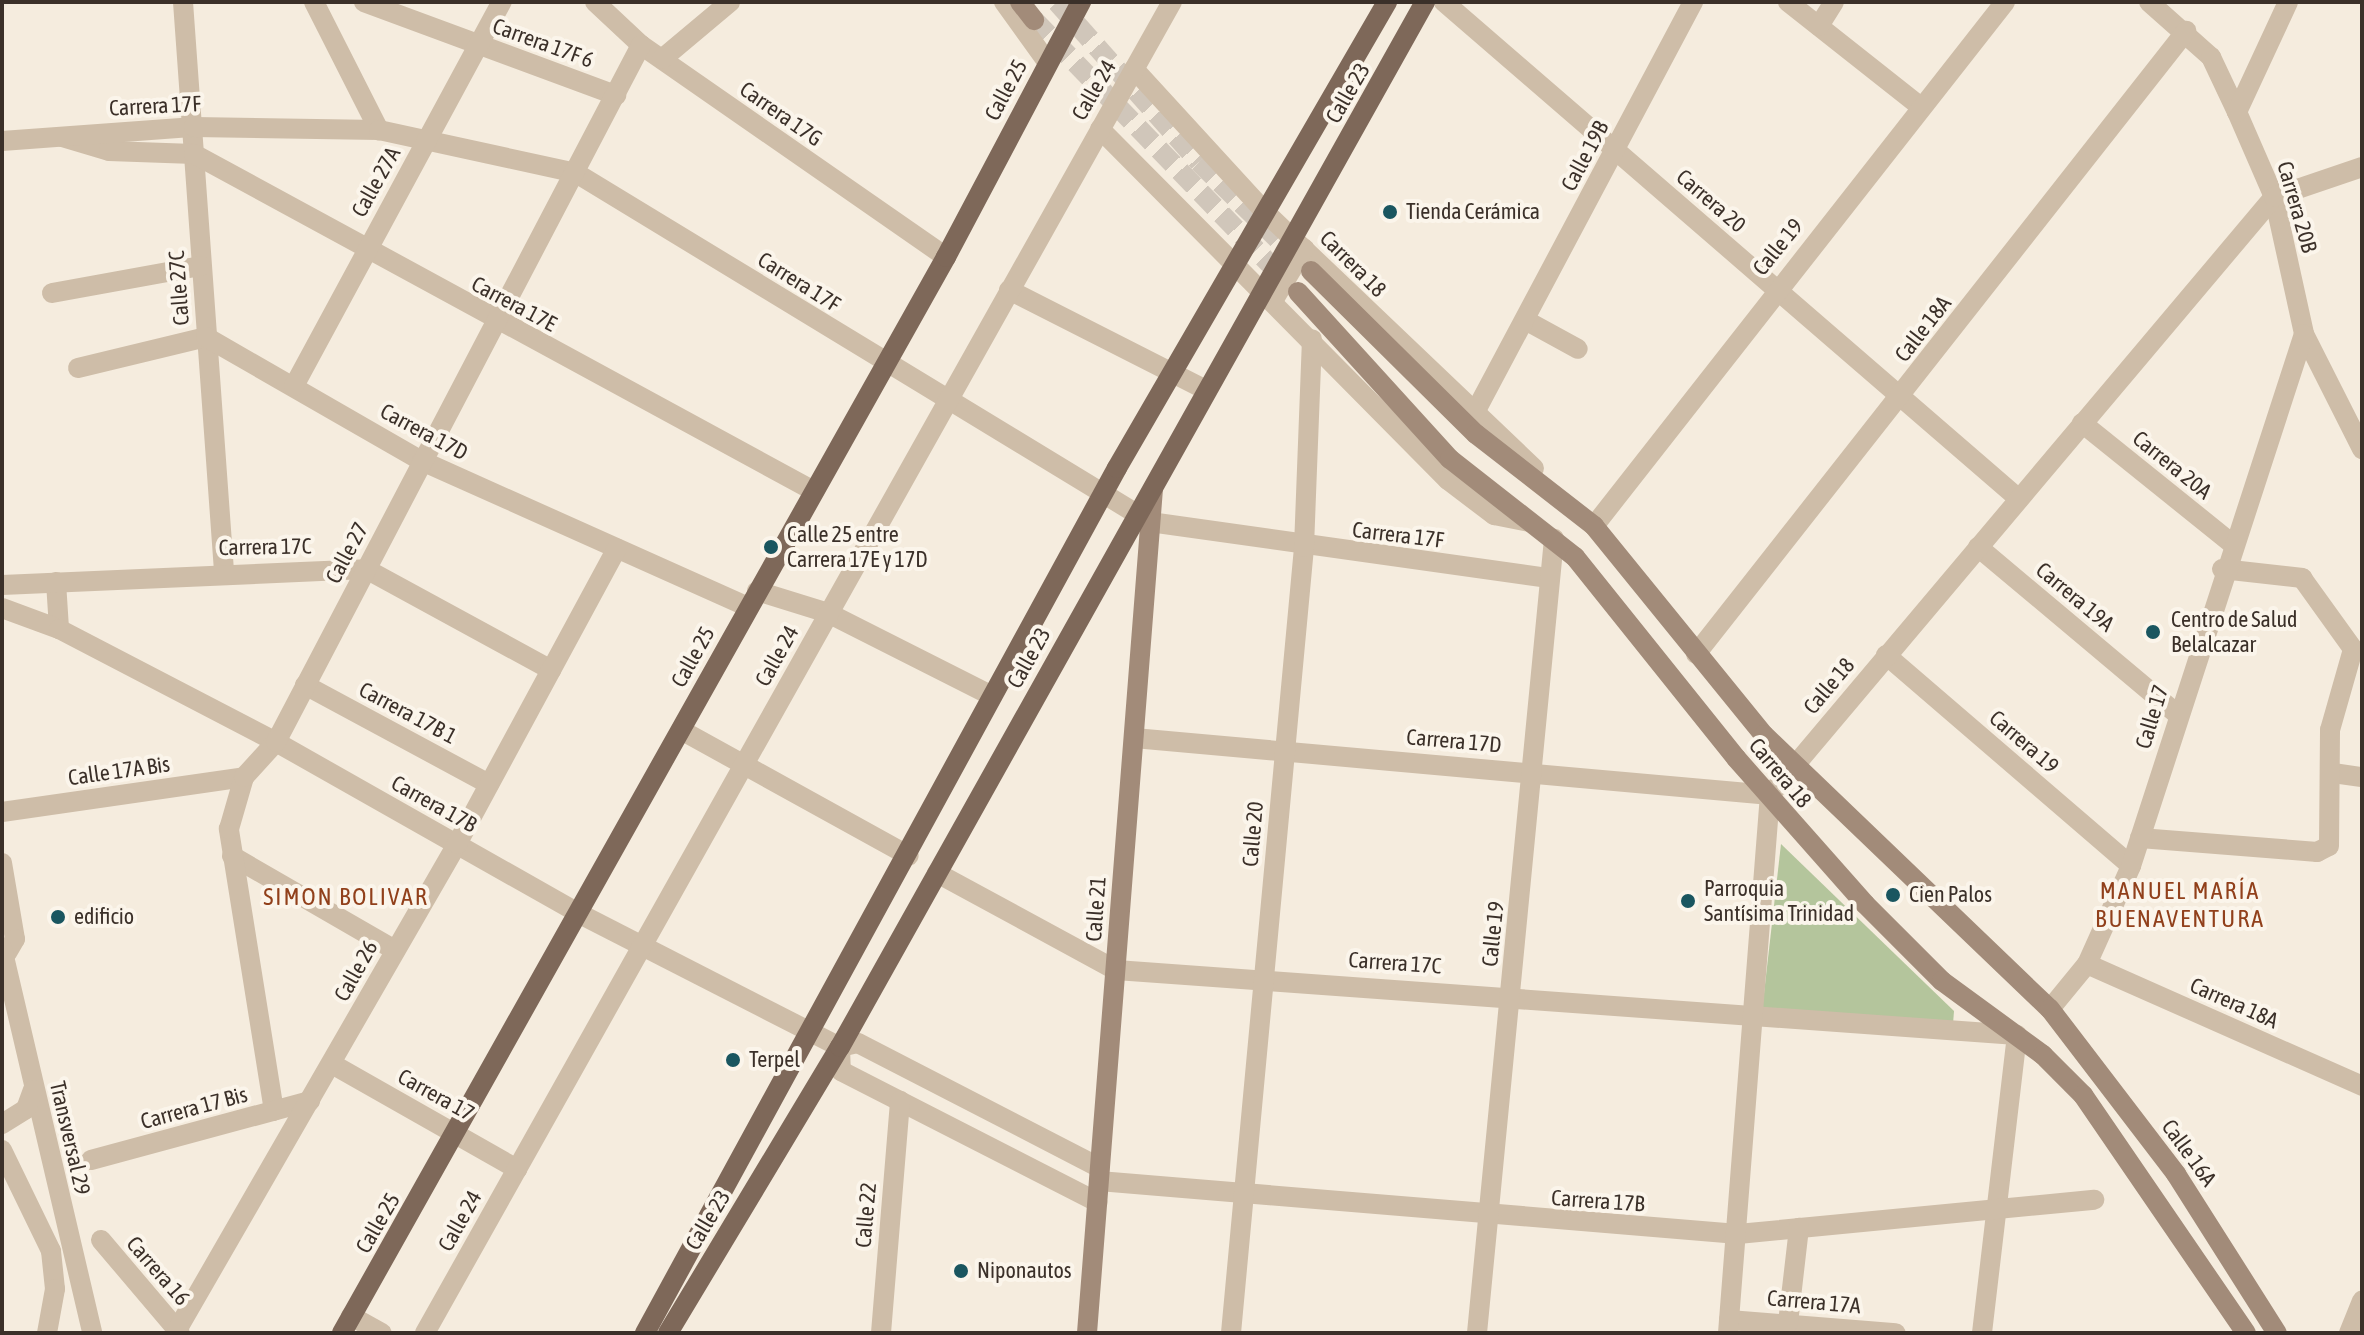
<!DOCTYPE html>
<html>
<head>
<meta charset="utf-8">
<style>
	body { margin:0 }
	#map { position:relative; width:2364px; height:1335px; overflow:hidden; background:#f5ecde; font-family:"Asap Condensed",sans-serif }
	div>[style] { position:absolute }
	.green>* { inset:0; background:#b4c59c }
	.secondary-tunnel>* { height:20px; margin-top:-10px; transform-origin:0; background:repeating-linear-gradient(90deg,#d0c6ba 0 20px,transparent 0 30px) }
	.minor>* { height:20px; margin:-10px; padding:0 10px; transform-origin:10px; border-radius:10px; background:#cebda8 }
	.tertiary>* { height:20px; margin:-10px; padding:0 10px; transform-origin:10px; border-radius:10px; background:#cebda8 }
	.secondary>* { height:20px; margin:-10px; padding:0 10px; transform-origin:10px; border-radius:10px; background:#a28b79 }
	.primary>* { height:20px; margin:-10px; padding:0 10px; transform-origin:10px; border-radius:10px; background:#7e6859 }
	.dots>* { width:22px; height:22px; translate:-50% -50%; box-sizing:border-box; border:4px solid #fbf5eb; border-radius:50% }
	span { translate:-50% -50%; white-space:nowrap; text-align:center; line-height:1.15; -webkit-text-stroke:8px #fbf5eb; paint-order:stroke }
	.street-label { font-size:22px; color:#3b3029 }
	.poi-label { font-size:22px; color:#3b3029 }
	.left { translate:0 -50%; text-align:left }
	.neighbourhood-label { font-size:24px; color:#91401b; letter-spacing:2px }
	.frame { position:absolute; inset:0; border:4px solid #3b3029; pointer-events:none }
</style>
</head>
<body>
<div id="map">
	<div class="green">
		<div style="clip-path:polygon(1781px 844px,1954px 1011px,1953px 1024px,1762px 1011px)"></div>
	</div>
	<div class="secondary-tunnel">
		<div style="left:1057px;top:2px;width:214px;rotate:48.4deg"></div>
		<div style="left:1199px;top:162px;width:139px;rotate:44.4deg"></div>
		<div style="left:1034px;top:20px;width:364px;rotate:46deg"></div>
	</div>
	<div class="minor">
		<div style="left:183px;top:2px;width:570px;rotate:85.88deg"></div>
		<div style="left:314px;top:2px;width:144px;rotate:63.1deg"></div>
		<div style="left:364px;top:2px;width:269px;rotate:20.3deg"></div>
		<div style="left:595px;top:2px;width:63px;rotate:43.1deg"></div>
		<div style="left:641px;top:45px;width:371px;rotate:34.8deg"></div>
		<div style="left:1444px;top:2px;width:760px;rotate:40.84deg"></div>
		<div style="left:1788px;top:2px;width:169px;rotate:38.3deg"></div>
		<div style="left:2149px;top:2px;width:83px;rotate:41.6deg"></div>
		<div style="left:2211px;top:57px;width:61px;rotate:64.7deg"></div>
		<div style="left:2237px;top:112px;width:93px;rotate:66.5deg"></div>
		<div style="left:2274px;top:197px;width:140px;rotate:77.6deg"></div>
		<div style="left:2304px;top:334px;width:129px;rotate:63.2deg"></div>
		<div style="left:1819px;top:26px;width:28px;rotate:-58deg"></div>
		<div style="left:662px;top:59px;width:89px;rotate:-40deg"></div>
		<div style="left:1134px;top:69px;width:195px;rotate:47.5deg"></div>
		<div style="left:2237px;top:112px;width:121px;rotate:-65.1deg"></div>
		<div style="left:1100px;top:129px;width:194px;rotate:45.2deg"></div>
		<div style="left:62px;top:137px;width:49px;rotate:16.6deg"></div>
		<div style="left:109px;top:151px;width:85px;rotate:2deg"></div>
		<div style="left:194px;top:154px;width:706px;rotate:28.53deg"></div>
		<div style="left:2px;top:141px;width:193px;rotate:-4.2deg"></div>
		<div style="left:194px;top:127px;width:185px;rotate:0.9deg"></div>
		<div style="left:379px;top:130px;width:202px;rotate:12.3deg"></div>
		<div style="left:576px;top:173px;width:672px;rotate:31.3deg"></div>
		<div style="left:1150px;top:522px;width:403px;rotate:8deg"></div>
		<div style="left:1009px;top:290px;width:219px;rotate:26.9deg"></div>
		<div style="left:52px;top:293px;width:151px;rotate:-10.3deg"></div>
		<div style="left:1525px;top:320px;width:60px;rotate:28.7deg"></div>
		<div style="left:78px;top:368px;width:132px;rotate:-13.6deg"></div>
		<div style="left:206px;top:337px;width:249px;rotate:29.9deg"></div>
		<div style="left:422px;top:461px;width:357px;rotate:24.1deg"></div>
		<div style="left:294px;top:386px;width:437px;rotate:-61.6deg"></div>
		<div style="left:1473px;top:416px;width:469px;rotate:-62deg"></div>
		<div style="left:2082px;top:423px;width:191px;rotate:38.8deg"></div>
		<div style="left:1978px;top:547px;width:261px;rotate:40deg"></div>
		<div style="left:2222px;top:569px;width:81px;rotate:6.4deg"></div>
		<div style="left:2302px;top:578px;width:87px;rotate:54.3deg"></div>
		<div style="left:56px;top:582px;width:47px;rotate:86.3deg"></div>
		<div style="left:2px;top:585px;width:364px;rotate:-2.5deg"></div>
		<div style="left:366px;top:569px;width:211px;rotate:28.6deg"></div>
		<div style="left:757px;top:591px;width:74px;rotate:17.2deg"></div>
		<div style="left:828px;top:613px;width:184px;rotate:26.8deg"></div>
		<div style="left:2px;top:608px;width:61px;rotate:20.2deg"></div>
		<div style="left:59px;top:629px;width:245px;rotate:27.5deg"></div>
		<div style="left:276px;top:742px;width:347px;rotate:29.5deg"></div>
		<div style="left:578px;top:913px;width:294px;rotate:27.1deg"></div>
		<div style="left:840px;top:1047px;width:18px;rotate:-13deg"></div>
		<div style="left:858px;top:1043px;width:272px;rotate:27.3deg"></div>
		<div style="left:1696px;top:654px;width:793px;rotate:-51.81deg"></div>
		<div style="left:1886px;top:655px;width:323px;rotate:40.7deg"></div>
		<div style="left:305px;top:685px;width:209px;rotate:28.3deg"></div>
		<div style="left:681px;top:730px;width:260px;rotate:28.9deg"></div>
		<div style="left:1134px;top:738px;width:639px;rotate:5.12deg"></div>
		<div style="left:2333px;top:773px;width:29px;rotate:8deg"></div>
		<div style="left:2px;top:812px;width:245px;rotate:-8.2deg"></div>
		<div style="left:2140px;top:838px;width:178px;rotate:4.5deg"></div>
		<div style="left:2317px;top:852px;width:13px;rotate:-27deg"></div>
		<div style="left:2329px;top:846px;width:116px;rotate:-89.5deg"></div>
		<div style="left:2330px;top:730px;width:84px;rotate:-74.1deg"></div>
		<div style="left:232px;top:856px;width:188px;rotate:30deg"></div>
		<div style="left:937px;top:873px;width:204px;rotate:28.5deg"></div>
		<div style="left:1116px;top:970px;width:903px;rotate:4.13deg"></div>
		<div style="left:2017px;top:1035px;width:300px;rotate:96.7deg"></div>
		<div style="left:2087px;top:964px;width:301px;rotate:23.9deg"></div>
		<div style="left:2050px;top:1009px;width:58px;rotate:-50.6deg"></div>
		<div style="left:2087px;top:964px;width:107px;rotate:-65.8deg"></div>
		<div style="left:2131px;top:866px;width:559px;rotate:-71.99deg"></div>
		<div style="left:840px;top:1047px;width:24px;rotate:88deg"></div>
		<div style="left:841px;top:1071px;width:288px;rotate:27.1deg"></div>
		<div style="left:332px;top:1064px;width:213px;rotate:29.6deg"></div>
		<div style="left:274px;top:1111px;width:286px;rotate:-99.1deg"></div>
		<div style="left:229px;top:829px;width:54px;rotate:-73.9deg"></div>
		<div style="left:244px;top:777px;width:47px;rotate:-47.6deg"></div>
		<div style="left:276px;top:742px;width:787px;rotate:-62.36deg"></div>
		<div style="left:91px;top:1160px;width:227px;rotate:-15.1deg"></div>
		<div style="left:1099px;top:1181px;width:641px;rotate:4.74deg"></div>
		<div style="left:1738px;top:1234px;width:358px;rotate:-5.5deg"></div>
		<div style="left:101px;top:1240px;width:122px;rotate:49.7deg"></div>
		<div style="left:351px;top:1316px;width:35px;rotate:29deg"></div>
		<div style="left:1729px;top:1320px;width:167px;rotate:4.5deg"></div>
		<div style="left:1788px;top:1323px;width:96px;rotate:-83.4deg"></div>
		<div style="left:177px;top:1330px;width:561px;rotate:-60.05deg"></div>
		<div style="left:457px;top:844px;width:336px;rotate:-61.6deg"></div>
		<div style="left:425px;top:1333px;width:1526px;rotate:-60.7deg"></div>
		<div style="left:881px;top:1333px;width:233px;rotate:-85.3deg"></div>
		<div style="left:1231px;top:1333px;width:789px;rotate:-84.69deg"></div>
		<div style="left:1304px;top:547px;width:208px;rotate:-87.8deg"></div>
		<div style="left:1477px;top:1333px;width:798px;rotate:-84.46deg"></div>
		<div style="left:1728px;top:1333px;width:540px;rotate:-85.54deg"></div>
		<div style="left:1770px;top:795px;width:782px;rotate:-49.88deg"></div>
		<div style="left:2274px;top:197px;width:93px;rotate:-18.8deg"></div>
		<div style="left:2349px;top:1333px;width:35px;rotate:-68deg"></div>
	</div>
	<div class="tertiary">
		<div style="left:1004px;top:2px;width:75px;rotate:54.2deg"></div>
		<div style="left:1266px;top:213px;width:370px;rotate:43.6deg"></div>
		<div style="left:1237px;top:267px;width:300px;rotate:45.3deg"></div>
		<div style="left:1448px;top:480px;width:58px;rotate:37.3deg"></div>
		<div style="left:1494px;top:515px;width:36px;rotate:11deg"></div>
		<div style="left:1273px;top:301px;width:61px;rotate:-59.2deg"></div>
		<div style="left:1594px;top:526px;width:666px;rotate:-51.89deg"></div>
		<div style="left:2px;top:863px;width:77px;rotate:80.3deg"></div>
		<div style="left:15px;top:939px;width:16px;rotate:120deg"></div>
		<div style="left:2px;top:948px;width:395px;rotate:76.8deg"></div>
		<div style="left:2px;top:1124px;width:28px;rotate:-32deg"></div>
		<div style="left:26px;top:1109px;width:20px;rotate:-70deg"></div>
		<div style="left:2px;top:1150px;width:112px;rotate:64.1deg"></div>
		<div style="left:51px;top:1251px;width:38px;rotate:84deg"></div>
		<div style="left:55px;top:1289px;width:45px;rotate:100.3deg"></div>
	</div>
	<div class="secondary">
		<div style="left:1020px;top:2px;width:23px;rotate:52deg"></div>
		<div style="left:1311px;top:271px;width:232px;rotate:44.7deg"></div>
		<div style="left:1476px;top:434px;width:150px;rotate:37.9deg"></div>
		<div style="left:1594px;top:526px;width:269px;rotate:50.9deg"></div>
		<div style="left:1764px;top:735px;width:396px;rotate:43.8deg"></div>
		<div style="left:2050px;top:1009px;width:208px;rotate:52.6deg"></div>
		<div style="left:2176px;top:1174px;width:188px;rotate:57.6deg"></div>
		<div style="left:1298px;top:292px;width:226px;rotate:47.7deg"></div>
		<div style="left:1450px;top:459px;width:159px;rotate:38.1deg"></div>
		<div style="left:1575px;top:557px;width:258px;rotate:51.3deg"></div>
		<div style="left:1736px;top:758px;width:195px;rotate:48.5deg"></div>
		<div style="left:1865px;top:904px;width:109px;rotate:45deg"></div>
		<div style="left:1942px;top:981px;width:125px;rotate:36.2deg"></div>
		<div style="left:2043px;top:1055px;width:57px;rotate:45deg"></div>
		<div style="left:2083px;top:1095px;width:288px;rotate:55.6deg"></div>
		<div style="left:1087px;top:1333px;width:847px;rotate:-85.53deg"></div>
	</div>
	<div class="primary">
		<div style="left:342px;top:1333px;width:1234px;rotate:-60.69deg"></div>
		<div style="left:946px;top:257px;width:289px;rotate:-62.1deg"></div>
		<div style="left:645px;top:1333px;width:985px;rotate:-61.38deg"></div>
		<div style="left:1117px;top:468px;width:539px;rotate:-59.91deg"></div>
		<div style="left:668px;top:1333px;width:334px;rotate:-59deg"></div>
		<div style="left:840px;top:1047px;width:1198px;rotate:-60.76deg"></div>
	</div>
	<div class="dots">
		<div style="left:1390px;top:212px;background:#1a5660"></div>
		<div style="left:771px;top:547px;background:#1a5660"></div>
		<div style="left:2153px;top:632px;background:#1a5660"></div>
		<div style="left:1893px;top:895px;background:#1a5660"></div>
		<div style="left:1688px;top:901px;background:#1a5660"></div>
		<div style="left:58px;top:917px;background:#1a5660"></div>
		<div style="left:733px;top:1060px;background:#1a5660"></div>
		<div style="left:961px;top:1271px;background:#1a5660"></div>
	</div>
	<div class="street-label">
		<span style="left:543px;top:43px;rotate:20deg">Carrera 17F 6</span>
		<span style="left:1006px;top:90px;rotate:-62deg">Calle 25</span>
		<span style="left:1094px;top:90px;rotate:-60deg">Calle 24</span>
		<span style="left:1348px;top:93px;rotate:-60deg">Calle 23</span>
		<span style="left:155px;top:106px;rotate:-3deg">Carrera 17F</span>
		<span style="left:781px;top:114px;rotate:35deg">Carrera 17G</span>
		<span style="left:1585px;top:156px;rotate:-62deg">Calle 19B</span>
		<span style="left:376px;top:182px;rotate:-61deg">Calle 27A</span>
		<span style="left:1711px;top:201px;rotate:41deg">Carrera 20</span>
		<span style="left:2297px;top:207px;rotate:74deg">Carrera 20B</span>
		<span style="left:1778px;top:247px;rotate:-51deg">Calle 19</span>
		<span style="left:1353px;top:264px;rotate:45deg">Carrera 18</span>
		<span style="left:799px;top:282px;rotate:32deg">Carrera 17F</span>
		<span style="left:179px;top:288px;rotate:-94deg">Calle 27C</span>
		<span style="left:514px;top:304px;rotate:28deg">Carrera 17E</span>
		<span style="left:1923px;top:329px;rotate:-52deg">Calle 18A</span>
		<span style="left:424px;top:432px;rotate:28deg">Carrera 17D</span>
		<span style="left:2172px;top:465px;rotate:39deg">Carrera 20A</span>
		<span style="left:1398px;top:535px;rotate:7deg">Carrera 17F</span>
		<span style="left:265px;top:547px;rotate:-1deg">Carrera 17C</span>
		<span style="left:347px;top:553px;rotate:-62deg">Calle 27</span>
		<span style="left:2075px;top:597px;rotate:40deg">Carrera 19A</span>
		<span style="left:777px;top:656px;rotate:-61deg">Calle 24</span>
		<span style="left:693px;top:657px;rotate:-61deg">Calle 25</span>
		<span style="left:1029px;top:658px;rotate:-61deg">Calle 23</span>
		<span style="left:1829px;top:686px;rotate:-50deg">Calle 18</span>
		<span style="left:408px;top:713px;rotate:28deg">Carrera 17B 1</span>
		<span style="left:2152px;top:717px;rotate:-73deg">Calle 17</span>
		<span style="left:1454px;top:741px;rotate:5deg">Carrera 17D</span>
		<span style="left:2024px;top:742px;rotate:41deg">Carrera 19</span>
		<span style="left:119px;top:771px;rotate:-8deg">Calle 17A Bis</span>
		<span style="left:1780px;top:773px;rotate:50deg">Carrera 18</span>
		<span style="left:434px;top:804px;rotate:29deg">Carrera 17B</span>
		<span style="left:1253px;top:834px;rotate:-85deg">Calle 20</span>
		<span style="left:1096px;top:909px;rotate:-86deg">Calle 21</span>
		<span style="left:1493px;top:934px;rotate:-84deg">Calle 19</span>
		<span style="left:1395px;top:963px;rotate:4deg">Carrera 17C</span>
		<span style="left:356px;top:971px;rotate:-61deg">Calle 26</span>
		<span style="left:2234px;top:1003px;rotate:24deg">Carrera 18A</span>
		<span style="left:436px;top:1095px;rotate:29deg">Carrera 17</span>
		<span style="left:194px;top:1108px;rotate:-15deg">Carrera 17 Bis</span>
		<span style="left:70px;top:1138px;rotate:77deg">Transversal 29</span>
		<span style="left:2189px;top:1153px;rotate:54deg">Calle 16A</span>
		<span style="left:1598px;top:1201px;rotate:4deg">Carrera 17B</span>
		<span style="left:866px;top:1215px;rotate:-85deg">Calle 22</span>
		<span style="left:708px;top:1220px;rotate:-59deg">Calle 23</span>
		<span style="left:460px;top:1221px;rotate:-61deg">Calle 24</span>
		<span style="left:378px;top:1223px;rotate:-60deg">Calle 25</span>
		<span style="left:158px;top:1271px;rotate:49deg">Carrera 16</span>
		<span style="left:1814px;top:1302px;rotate:5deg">Carrera 17A</span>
	</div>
	<div class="poi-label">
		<span class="left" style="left:1406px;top:212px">Tienda Cerámica</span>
		<span class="left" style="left:787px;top:547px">Calle 25 entre<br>Carrera 17E y 17D</span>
		<span class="left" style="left:2171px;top:632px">Centro de Salud<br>Belalcazar</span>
		<span class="left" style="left:1704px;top:901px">Parroquia<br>Santísima Trinidad</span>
		<span class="left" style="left:1909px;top:895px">Cien Palos</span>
		<span class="left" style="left:74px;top:917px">edificio</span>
		<span class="left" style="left:749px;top:1060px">Terpel</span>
		<span class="left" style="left:977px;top:1271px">Niponautos</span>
	</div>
	<div class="neighbourhood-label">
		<span style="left:2180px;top:905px">MANUEL MARÍA<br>BUENAVENTURA</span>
		<span style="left:346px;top:897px">SIMON BOLIVAR</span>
	</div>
	<div class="frame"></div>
</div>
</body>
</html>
